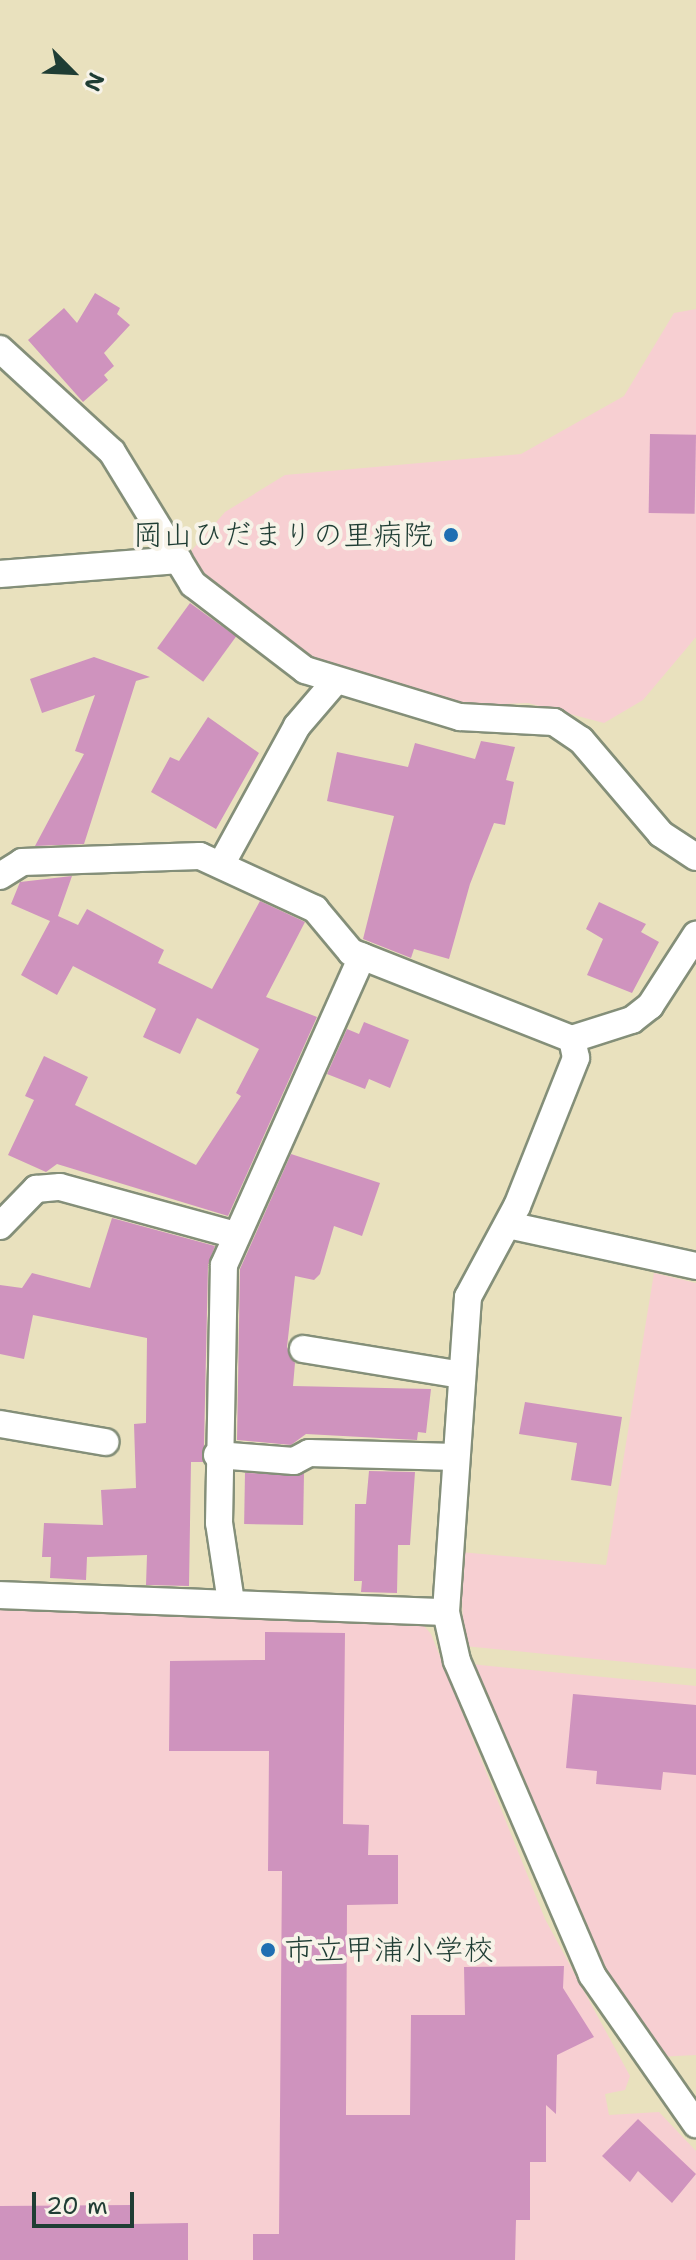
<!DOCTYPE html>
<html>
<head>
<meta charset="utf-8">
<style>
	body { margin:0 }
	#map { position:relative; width:696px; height:2260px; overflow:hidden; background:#e9e1be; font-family:"Shantell Sans","Klee One",sans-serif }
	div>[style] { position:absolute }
	.built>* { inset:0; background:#f7cfd2 }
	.building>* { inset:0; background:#cf93be; transform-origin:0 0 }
	.roads { filter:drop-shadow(2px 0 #848f79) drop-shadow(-2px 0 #848f79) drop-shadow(0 2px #848f79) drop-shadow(0 -2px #848f79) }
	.minor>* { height:26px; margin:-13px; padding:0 13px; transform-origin:13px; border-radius:13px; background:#fff }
	.dots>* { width:22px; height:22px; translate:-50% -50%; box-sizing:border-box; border:4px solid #f7f3e8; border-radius:50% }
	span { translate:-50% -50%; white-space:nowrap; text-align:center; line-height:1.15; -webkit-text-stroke:8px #f7f3e8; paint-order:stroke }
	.poi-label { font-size:30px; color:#1f3d34 }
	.right { translate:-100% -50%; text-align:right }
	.left { translate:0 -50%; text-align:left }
	.north { position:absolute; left:32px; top:32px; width:80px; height:80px; -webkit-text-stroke:6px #f7f3e8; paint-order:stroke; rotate:114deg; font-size:22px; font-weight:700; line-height:32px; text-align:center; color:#1f3d34 }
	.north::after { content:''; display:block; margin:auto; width:28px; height:36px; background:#1f3d34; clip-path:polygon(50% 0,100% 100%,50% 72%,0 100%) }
	.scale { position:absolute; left:32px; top:2192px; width:102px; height:36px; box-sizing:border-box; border:4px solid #1f3d34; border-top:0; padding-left:10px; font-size:24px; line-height:28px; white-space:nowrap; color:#1f3d34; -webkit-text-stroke:6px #f7f3e8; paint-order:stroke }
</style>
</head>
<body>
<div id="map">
	<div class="built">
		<div style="clip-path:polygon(696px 309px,696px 637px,643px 700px,604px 723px,528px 703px,457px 706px,319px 668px,205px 590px,185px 558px,225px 512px,285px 475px,521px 454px,624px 396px,674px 313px)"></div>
		<div style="clip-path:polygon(654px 1273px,696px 1283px,696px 1669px,464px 1646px,460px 1552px,606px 1565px)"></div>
		<div style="clip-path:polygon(0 1604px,418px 1619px,431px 1634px,545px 1919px,630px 2076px,625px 2090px,605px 2094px,609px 2115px,659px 2112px,696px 2151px,696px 2260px,0 2260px)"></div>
		<div style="clip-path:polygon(470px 1664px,696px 1686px,696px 2055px,657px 2057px,603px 1978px)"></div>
	</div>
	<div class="building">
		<div style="clip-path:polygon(95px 293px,120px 308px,117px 314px,130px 325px,104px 353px,114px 366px,104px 375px,108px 380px,83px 402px,28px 340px,64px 308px,77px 323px)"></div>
		<div style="left:650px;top:434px;width:46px;height:79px;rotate:1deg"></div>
		<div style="left:190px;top:603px;width:57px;height:56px;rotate:36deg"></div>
		<div style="clip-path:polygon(94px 657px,150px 677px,136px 681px,84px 844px,35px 846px,84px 754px,75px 751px,95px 695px,42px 713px,30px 679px)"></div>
		<div style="clip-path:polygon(208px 717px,259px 753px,216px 829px,151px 792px,170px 757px,179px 761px)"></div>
		<div style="clip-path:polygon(481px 741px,515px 747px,506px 780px,514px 782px,505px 825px,494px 823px,470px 884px,449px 959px,414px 949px,411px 958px,363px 939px,394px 816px,327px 801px,337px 752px,408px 767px,415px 743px,475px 759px)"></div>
		<div style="clip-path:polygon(72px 876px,58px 916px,78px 925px,87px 909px,164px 950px,158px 963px,212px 989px,260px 901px,305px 922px,266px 997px,317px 1017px,228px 1216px,57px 1164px,46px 1172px,8px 1155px,34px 1100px,25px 1096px,44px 1056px,88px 1077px,75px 1105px,196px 1165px,241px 1096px,236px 1093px,259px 1049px,197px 1018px,180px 1054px,143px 1037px,156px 1009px,73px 966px,57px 995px,21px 975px,50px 921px,11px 904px,20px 882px)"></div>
		<div style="clip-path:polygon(599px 902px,646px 924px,641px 932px,659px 942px,632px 993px,587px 975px,603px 939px,586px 929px)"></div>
		<div style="clip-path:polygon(364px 1022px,409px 1040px,390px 1088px,369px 1079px,365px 1089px,327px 1074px,347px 1029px,359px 1034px)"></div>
		<div style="clip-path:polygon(291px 1154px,380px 1183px,362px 1236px,334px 1226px,320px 1274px,314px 1280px,295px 1276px,287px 1347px,295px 1363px,293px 1386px,431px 1389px,426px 1433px,418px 1432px,417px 1440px,306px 1434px,291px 1445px,237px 1440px,240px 1269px)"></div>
		<div style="clip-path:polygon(112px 1218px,215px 1246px,208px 1265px,204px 1445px,203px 1462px,191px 1462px,189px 1586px,146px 1585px,147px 1555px,87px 1557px,86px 1580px,50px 1578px,51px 1557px,42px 1557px,44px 1523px,103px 1525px,101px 1490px,136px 1488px,134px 1424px,146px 1423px,147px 1338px,33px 1315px,24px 1359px,0 1354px,0 1285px,22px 1288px,32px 1273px,90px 1288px)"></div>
		<div style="clip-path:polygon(525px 1402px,622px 1417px,611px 1486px,571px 1480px,577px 1443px,519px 1434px)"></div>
		<div style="clip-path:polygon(369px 1471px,415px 1472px,410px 1545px,398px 1545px,397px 1593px,361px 1592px,362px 1581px,354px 1581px,355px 1504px,366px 1504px)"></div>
		<div style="left:245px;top:1473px;width:59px;height:51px;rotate:1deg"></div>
		<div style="clip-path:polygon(265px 1632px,345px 1633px,343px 1824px,369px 1825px,368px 1855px,398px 1855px,398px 1904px,347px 1905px,346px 2115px,410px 2115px,411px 2015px,465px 2015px,464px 1967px,564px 1966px,563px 1988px,594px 2037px,557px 2055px,556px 2114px,546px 2105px,546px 2162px,530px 2162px,530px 2220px,516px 2220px,515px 2260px,253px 2260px,253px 2234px,279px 2234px,282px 1871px,268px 1871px,269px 1751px,169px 1751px,170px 1661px,265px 1660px)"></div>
		<div style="clip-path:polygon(573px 1694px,696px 1705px,696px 1775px,663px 1772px,661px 1790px,596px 1784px,597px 1771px,566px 1768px)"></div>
		<div style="clip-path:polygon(638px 2119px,696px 2174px,672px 2203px,638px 2171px,630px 2182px,602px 2156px)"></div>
		<div style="clip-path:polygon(132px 2205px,132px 2224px,188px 2223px,188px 2260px,0 2260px,0 2206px)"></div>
	</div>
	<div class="roads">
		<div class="minor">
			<div style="left:0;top:349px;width:152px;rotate:42.6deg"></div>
			<div style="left:112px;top:452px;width:155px;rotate:58.5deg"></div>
			<div style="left:193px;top:584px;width:141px;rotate:37.5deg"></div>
			<div style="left:305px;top:670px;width:162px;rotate:16.9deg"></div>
			<div style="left:460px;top:717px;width:94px;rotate:3deg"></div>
			<div style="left:554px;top:722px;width:32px;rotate:34deg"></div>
			<div style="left:581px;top:740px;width:123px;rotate:49.6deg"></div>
			<div style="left:661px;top:834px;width:42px;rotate:33.3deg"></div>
			<div style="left:0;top:574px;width:179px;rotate:-4.5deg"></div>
			<div style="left:222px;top:863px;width:156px;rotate:-61.3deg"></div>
			<div style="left:297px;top:726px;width:55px;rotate:-49.4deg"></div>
			<div style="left:0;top:876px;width:26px;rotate:-32deg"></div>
			<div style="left:22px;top:862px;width:178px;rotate:-1.9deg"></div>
			<div style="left:200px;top:856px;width:127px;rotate:24.7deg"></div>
			<div style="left:315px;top:909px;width:56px;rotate:50.1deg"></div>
			<div style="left:351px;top:952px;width:238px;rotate:21.5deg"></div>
			<div style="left:572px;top:1039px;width:19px;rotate:78deg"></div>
			<div style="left:576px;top:1058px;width:159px;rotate:111.7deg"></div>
			<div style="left:517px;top:1206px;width:103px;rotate:118.3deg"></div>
			<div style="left:468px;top:1297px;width:316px;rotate:94deg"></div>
			<div style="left:446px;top:1612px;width:50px;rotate:77.3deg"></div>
			<div style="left:457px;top:1661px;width:342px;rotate:66.7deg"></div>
			<div style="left:592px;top:1975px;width:182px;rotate:55.1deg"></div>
			<div style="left:572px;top:1039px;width:63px;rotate:-17.6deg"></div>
			<div style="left:632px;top:1020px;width:23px;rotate:-38deg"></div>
			<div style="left:650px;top:1006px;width:85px;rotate:-57.1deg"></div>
			<div style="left:508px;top:1225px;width:192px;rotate:12.3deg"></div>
			<div style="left:0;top:1226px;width:52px;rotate:-45.8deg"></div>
			<div style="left:36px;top:1189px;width:24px;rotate:-5deg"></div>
			<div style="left:60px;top:1187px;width:182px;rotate:15.3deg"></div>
			<div style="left:303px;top:1349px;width:161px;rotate:9.3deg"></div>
			<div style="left:0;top:1424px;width:107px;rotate:9.7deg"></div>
			<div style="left:217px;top:1455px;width:77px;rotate:4.5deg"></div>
			<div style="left:294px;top:1461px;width:17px;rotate:-28deg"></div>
			<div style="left:309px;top:1453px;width:147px;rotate:1.6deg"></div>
			<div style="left:0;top:1595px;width:446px;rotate:2.2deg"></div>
			<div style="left:231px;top:1602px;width:80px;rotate:-98.6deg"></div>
			<div style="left:219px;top:1523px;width:258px;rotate:-88.9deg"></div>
			<div style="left:224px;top:1265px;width:338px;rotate:-65.9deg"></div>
		</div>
	</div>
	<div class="dots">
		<div style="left:451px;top:535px;background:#1f6fb2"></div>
		<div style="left:268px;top:1950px;background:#1f6fb2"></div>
	</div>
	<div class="poi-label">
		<span class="right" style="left:433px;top:535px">岡山ひだまりの里病院</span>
		<span class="left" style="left:284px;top:1950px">市立甲浦小学校</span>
	</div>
	<div class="north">N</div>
	<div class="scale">20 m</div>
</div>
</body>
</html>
